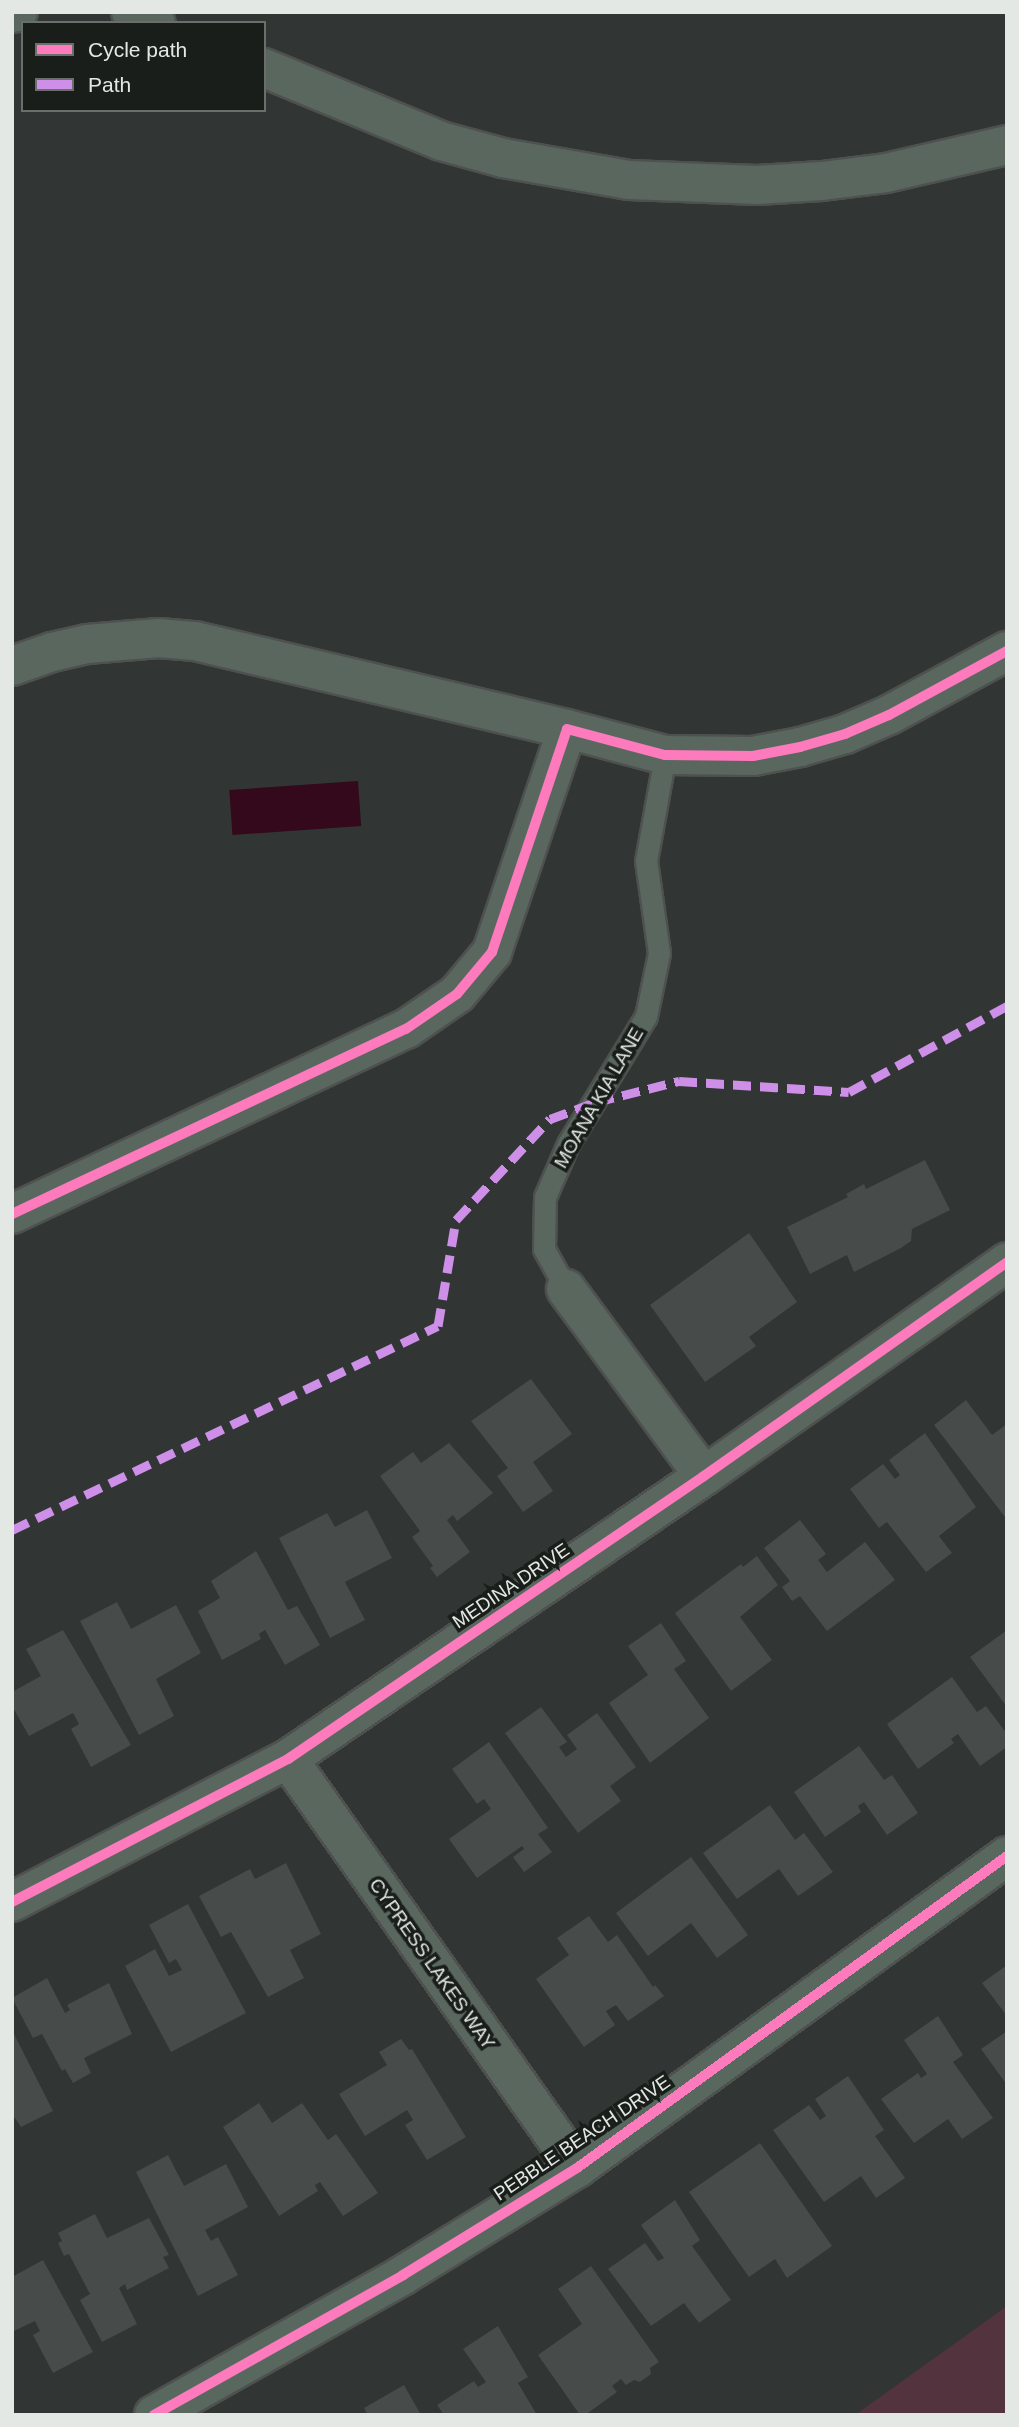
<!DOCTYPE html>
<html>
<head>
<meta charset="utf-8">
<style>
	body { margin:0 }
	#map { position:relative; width:1019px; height:2427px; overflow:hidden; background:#313533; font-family:Helvetica,sans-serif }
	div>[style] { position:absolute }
	.green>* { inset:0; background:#53343e }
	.water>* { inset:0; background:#33091b; transform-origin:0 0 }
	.building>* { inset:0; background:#474b49 }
	.roads { filter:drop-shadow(2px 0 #4e514f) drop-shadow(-2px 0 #4e514f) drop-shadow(0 2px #4e514f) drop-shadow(0 -2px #4e514f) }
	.lane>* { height:21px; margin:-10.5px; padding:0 10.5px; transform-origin:10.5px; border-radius:10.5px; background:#59675f }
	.street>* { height:38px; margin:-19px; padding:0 19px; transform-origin:19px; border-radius:19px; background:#59675f }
	.secondary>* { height:38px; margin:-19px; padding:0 19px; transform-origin:19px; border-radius:19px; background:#58685e }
	.quiet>* { height:9px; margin-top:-4.5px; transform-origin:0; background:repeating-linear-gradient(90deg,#ce8fe9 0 18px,transparent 0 27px) }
	.cycleway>* { height:10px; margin:-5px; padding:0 5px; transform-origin:5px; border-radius:5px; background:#fd7abc }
	span { translate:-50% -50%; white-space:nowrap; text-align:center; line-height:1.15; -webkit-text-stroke:7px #1a1e1b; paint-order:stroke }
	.street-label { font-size:19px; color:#e3e8e5 }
	.frame { position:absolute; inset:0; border:14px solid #e3e8e5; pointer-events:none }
	.legend { position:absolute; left:21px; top:21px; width:245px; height:91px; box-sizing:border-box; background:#1a1e1b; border:2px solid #6a6f6c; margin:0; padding:9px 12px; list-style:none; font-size:21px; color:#e3e8e5 }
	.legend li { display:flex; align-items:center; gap:14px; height:35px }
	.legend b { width:35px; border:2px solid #6a6f6c }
</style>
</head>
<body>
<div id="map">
	<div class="green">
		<div style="clip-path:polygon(1007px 2306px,1007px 2415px,855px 2415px)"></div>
	</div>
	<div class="water">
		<div style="left:358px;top:781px;width:45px;height:129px;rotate:86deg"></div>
	</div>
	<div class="building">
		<div style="clip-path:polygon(925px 1160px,950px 1210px,912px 1229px,911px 1241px,901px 1248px,854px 1272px,847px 1255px,810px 1274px,787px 1227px,848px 1197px,846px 1194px,864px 1184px,866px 1189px)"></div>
		<div style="clip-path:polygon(749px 1233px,797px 1302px,749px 1337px,756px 1346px,705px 1382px,650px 1305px)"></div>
		<div style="clip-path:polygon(531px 1379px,572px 1434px,533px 1462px,553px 1491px,523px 1512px,497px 1476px,508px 1468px,471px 1421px)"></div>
		<div style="clip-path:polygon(966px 1400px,992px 1435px,1007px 1424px,1005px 1517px,934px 1425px)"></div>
		<div style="clip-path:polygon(925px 1433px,976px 1507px,939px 1536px,952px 1553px,926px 1572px,887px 1522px,879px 1528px,850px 1489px,883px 1464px,895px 1479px,900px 1475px,889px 1460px)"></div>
		<div style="clip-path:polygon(449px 1443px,493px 1493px,457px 1521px,453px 1515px,447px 1520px,470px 1552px,437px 1577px,430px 1568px,433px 1566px,412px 1537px,420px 1531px,380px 1476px,413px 1452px,421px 1463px)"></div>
		<div style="clip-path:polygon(367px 1510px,392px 1558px,345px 1582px,365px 1620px,330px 1638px,279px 1538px,327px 1513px,335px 1527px)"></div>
		<div style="clip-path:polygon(800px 1520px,826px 1554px,818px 1560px,827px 1572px,865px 1542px,895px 1580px,827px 1631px,800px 1596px,792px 1601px,782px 1587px,790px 1581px,764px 1548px)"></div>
		<div style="clip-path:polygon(256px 1551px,288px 1610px,297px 1606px,320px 1645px,285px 1665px,265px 1630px,259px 1634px,261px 1639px,222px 1660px,198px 1611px,220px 1598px,211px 1581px)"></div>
		<div style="clip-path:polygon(757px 1556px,778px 1585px,740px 1617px,772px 1660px,731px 1691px,675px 1613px,741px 1564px,743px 1567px)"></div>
		<div style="clip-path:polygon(117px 1602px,131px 1629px,176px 1605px,201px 1653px,156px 1679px,174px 1716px,139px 1735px,80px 1621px)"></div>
		<div style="clip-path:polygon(661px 1623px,686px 1661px,674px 1669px,709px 1718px,650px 1763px,609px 1703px,648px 1675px,628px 1646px)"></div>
		<div style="clip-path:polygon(63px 1630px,131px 1745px,91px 1767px,71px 1729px,79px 1724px,73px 1713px,29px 1736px,12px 1706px,12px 1692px,41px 1676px,26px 1649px)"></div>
		<div style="clip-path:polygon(1007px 1630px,1007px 1707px,970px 1657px)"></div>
		<div style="clip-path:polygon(952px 1677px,977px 1712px,986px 1706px,1007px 1734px,1007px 1747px,980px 1766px,958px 1734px,951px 1739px,954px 1743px,918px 1769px,887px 1724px)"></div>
		<div style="clip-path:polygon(541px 1707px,567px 1742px,559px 1747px,566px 1757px,577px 1749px,567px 1735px,597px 1713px,636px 1767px,610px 1786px,621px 1801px,578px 1833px,505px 1733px)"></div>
		<div style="clip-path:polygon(489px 1742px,548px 1828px,538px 1834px,552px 1852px,524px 1872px,513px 1857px,524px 1849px,522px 1846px,477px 1878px,449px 1839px,491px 1809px,484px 1799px,477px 1804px,452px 1769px)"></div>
		<div style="clip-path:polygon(859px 1746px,884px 1780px,892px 1775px,918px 1813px,887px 1835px,864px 1802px,858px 1806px,861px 1812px,825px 1837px,794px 1792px)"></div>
		<div style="clip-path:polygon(770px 1805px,795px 1840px,804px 1833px,833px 1872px,798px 1896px,779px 1869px,737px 1899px,703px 1853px)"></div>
		<div style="clip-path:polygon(691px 1857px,748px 1935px,717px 1958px,691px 1923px,648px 1956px,616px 1913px)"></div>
		<div style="clip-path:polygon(286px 1863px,321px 1934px,290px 1950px,304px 1978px,268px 1997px,231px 1932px,221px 1937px,199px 1896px,250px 1869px,255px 1879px)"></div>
		<div style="clip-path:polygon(188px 1904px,246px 2013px,171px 2052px,125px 1966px,155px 1949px,169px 1976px,182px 1970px,176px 1959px,169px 1963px,149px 1925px)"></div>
		<div style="clip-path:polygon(589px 1916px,608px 1942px,617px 1935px,653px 1987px,655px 1985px,664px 1996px,628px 2021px,616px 2005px,606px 2011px,615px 2025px,584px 2047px,536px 1979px,569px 1955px,557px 1938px)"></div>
		<div style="clip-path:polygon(1007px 1965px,1007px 2016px,982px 1983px)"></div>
		<div style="clip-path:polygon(47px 1978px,65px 2013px,70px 2010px,67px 2005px,109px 1983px,132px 2034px,84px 2058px,91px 2073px,73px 2083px,65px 2069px,62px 2071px,42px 2034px,33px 2038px,12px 1998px)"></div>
		<div style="clip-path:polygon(938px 2016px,963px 2055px,953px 2062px,993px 2118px,962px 2139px,948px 2119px,914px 2143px,881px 2099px,918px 2073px,921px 2078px,927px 2074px,904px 2040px)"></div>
		<div style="clip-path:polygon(12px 2030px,53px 2111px,21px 2127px,12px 2114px)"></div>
		<div style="clip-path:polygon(1007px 2031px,1007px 2085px,981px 2049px)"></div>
		<div style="clip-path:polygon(401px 2039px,409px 2050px,412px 2049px,466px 2137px,427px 2160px,405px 2125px,413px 2120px,407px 2110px,365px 2136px,339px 2094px,387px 2065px,379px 2052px)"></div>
		<div style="clip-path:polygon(848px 2076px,884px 2130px,875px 2136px,905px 2178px,876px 2198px,861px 2176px,824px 2202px,773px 2130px,809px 2105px,820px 2120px,826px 2116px,815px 2099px)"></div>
		<div style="clip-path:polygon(259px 2103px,272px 2123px,302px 2103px,328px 2140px,336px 2134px,378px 2193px,343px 2216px,320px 2182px,315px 2185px,318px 2191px,279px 2216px,223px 2127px)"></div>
		<div style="clip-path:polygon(760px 2143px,832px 2246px,787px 2278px,775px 2259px,749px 2277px,689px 2192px)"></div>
		<div style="clip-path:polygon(168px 2155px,184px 2186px,226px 2164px,248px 2207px,205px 2230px,211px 2241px,218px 2237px,238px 2275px,198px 2296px,136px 2172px)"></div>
		<div style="clip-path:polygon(675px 2200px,700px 2240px,692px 2246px,731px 2300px,699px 2323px,684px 2303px,651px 2326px,608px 2269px,645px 2243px,658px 2261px,664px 2258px,641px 2225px)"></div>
		<div style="clip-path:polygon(95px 2214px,107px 2238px,149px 2218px,169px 2255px,163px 2257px,169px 2268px,127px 2290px,125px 2284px,119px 2288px,137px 2324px,102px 2342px,80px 2300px,90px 2294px,69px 2254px,64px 2256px,58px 2243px,62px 2241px,58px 2233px)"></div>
		<div style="clip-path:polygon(43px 2260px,93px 2352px,53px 2373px,33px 2335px,40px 2331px,35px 2321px,12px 2332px,12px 2277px)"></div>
		<div style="clip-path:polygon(591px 2266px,659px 2362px,650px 2368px,651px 2374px,640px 2382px,634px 2380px,626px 2385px,621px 2379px,612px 2386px,617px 2392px,585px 2415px,580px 2415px,538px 2355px,582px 2324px,558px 2289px)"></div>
		<div style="clip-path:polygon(498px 2326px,528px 2377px,518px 2383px,537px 2415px,444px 2415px,437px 2405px,474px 2381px,478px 2387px,486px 2382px,463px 2349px)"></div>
		<div style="clip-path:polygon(404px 2385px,421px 2415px,368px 2415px,364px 2408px)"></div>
	</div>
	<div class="roads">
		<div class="lane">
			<div style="left:566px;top:1289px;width:46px;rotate:-118.8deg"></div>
			<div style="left:544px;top:1249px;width:52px;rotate:-88.9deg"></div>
			<div style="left:545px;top:1197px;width:58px;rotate:-66.5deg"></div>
			<div style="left:568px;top:1144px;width:150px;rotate:-58.6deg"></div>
			<div style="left:646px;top:1016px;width:64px;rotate:-78.3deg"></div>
			<div style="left:659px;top:953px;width:93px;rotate:-98deg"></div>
			<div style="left:646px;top:861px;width:108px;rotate:-79.8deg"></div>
		</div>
		<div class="street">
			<div style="left:131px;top:12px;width:27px;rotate:24deg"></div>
			<div style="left:12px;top:13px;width:6px;rotate:-9deg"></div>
			<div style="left:264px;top:68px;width:191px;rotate:22.4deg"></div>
			<div style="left:441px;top:141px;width:64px;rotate:15.3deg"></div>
			<div style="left:503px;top:158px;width:128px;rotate:9.9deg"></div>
			<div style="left:629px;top:180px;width:128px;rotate:2.2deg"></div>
			<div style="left:757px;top:185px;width:65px;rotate:-3.5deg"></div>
			<div style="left:822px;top:181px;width:64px;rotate:-7.1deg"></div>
			<div style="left:886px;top:173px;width:124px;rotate:-13deg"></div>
			<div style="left:12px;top:666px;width:42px;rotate:-19.3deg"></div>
			<div style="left:52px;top:652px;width:36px;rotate:-13deg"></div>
			<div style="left:87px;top:644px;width:72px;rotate:-4.8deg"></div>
			<div style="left:159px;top:638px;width:36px;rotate:5deg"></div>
			<div style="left:195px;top:641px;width:382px;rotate:13.3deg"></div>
			<div style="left:12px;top:1214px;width:435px;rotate:-25.2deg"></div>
			<div style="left:406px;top:1029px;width:62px;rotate:-34.5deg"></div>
			<div style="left:457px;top:994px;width:55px;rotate:-50.2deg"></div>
			<div style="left:492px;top:952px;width:235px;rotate:-71.4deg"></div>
			<div style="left:567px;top:729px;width:101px;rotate:14.9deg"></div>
			<div style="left:665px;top:755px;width:88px;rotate:0.7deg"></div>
			<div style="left:753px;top:756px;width:48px;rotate:-10.8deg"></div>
			<div style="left:800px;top:747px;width:47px;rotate:-16.1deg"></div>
			<div style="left:845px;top:734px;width:48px;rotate:-23.4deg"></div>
			<div style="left:889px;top:715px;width:134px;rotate:-28.5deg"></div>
			<div style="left:566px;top:1289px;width:232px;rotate:53.6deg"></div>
			<div style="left:288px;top:1759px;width:501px;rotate:54.75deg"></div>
			<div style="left:12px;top:1902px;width:311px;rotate:-27.4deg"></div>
			<div style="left:288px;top:1759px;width:503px;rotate:-34.23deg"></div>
			<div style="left:704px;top:1476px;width:371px;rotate:-35.2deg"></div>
		</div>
		<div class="secondary">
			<div style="left:154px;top:2415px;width:286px;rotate:-29.3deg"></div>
			<div style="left:403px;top:2275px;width:204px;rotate:-31.6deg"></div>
			<div style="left:577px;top:2168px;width:531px;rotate:-35.96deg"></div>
		</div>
	</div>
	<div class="quiet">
		<div style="left:12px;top:1530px;width:472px;rotate:-25.6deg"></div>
		<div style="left:438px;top:1326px;width:108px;rotate:-80.4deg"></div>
		<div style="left:456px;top:1220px;width:138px;rotate:-47.1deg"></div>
		<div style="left:550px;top:1119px;width:49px;rotate:-20.3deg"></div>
		<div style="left:596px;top:1102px;width:86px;rotate:-14.2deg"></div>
		<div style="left:679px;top:1081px;width:170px;rotate:3.7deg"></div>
		<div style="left:849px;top:1092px;width:180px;rotate:-28.6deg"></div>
	</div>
	<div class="cycleway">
		<div style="left:12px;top:1214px;width:435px;rotate:-25.2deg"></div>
		<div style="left:406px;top:1029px;width:62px;rotate:-34.5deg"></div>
		<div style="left:457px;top:994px;width:55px;rotate:-50.2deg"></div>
		<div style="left:492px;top:952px;width:235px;rotate:-71.4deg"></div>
		<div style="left:567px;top:729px;width:101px;rotate:14.9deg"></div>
		<div style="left:665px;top:755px;width:88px;rotate:0.7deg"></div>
		<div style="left:753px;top:756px;width:48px;rotate:-10.8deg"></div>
		<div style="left:800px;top:747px;width:47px;rotate:-16.1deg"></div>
		<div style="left:845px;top:734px;width:48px;rotate:-23.4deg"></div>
		<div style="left:889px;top:715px;width:134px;rotate:-28.5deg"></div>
		<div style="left:12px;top:1902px;width:311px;rotate:-27.4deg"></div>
		<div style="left:288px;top:1759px;width:503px;rotate:-34.23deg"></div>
		<div style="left:704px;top:1476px;width:371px;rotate:-35.2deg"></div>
		<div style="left:154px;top:2415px;width:286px;rotate:-29.3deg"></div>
		<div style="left:403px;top:2275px;width:204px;rotate:-31.6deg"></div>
		<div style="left:577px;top:2168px;width:531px;rotate:-35.96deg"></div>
	</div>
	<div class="street-label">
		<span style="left:599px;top:1098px;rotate:-60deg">MOANA KIA LANE</span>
		<span style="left:511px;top:1586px;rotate:-34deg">MEDINA DRIVE</span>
		<span style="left:432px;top:1964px;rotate:55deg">CYPRESS LAKES WAY</span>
		<span style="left:582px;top:2138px;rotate:-34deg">PEBBLE BEACH DRIVE</span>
	</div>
	<div class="frame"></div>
	<ul class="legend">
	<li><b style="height:9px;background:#fd7abc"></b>Cycle path</li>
	<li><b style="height:9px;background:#ce8fe9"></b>Path</li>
	</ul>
</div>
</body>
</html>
